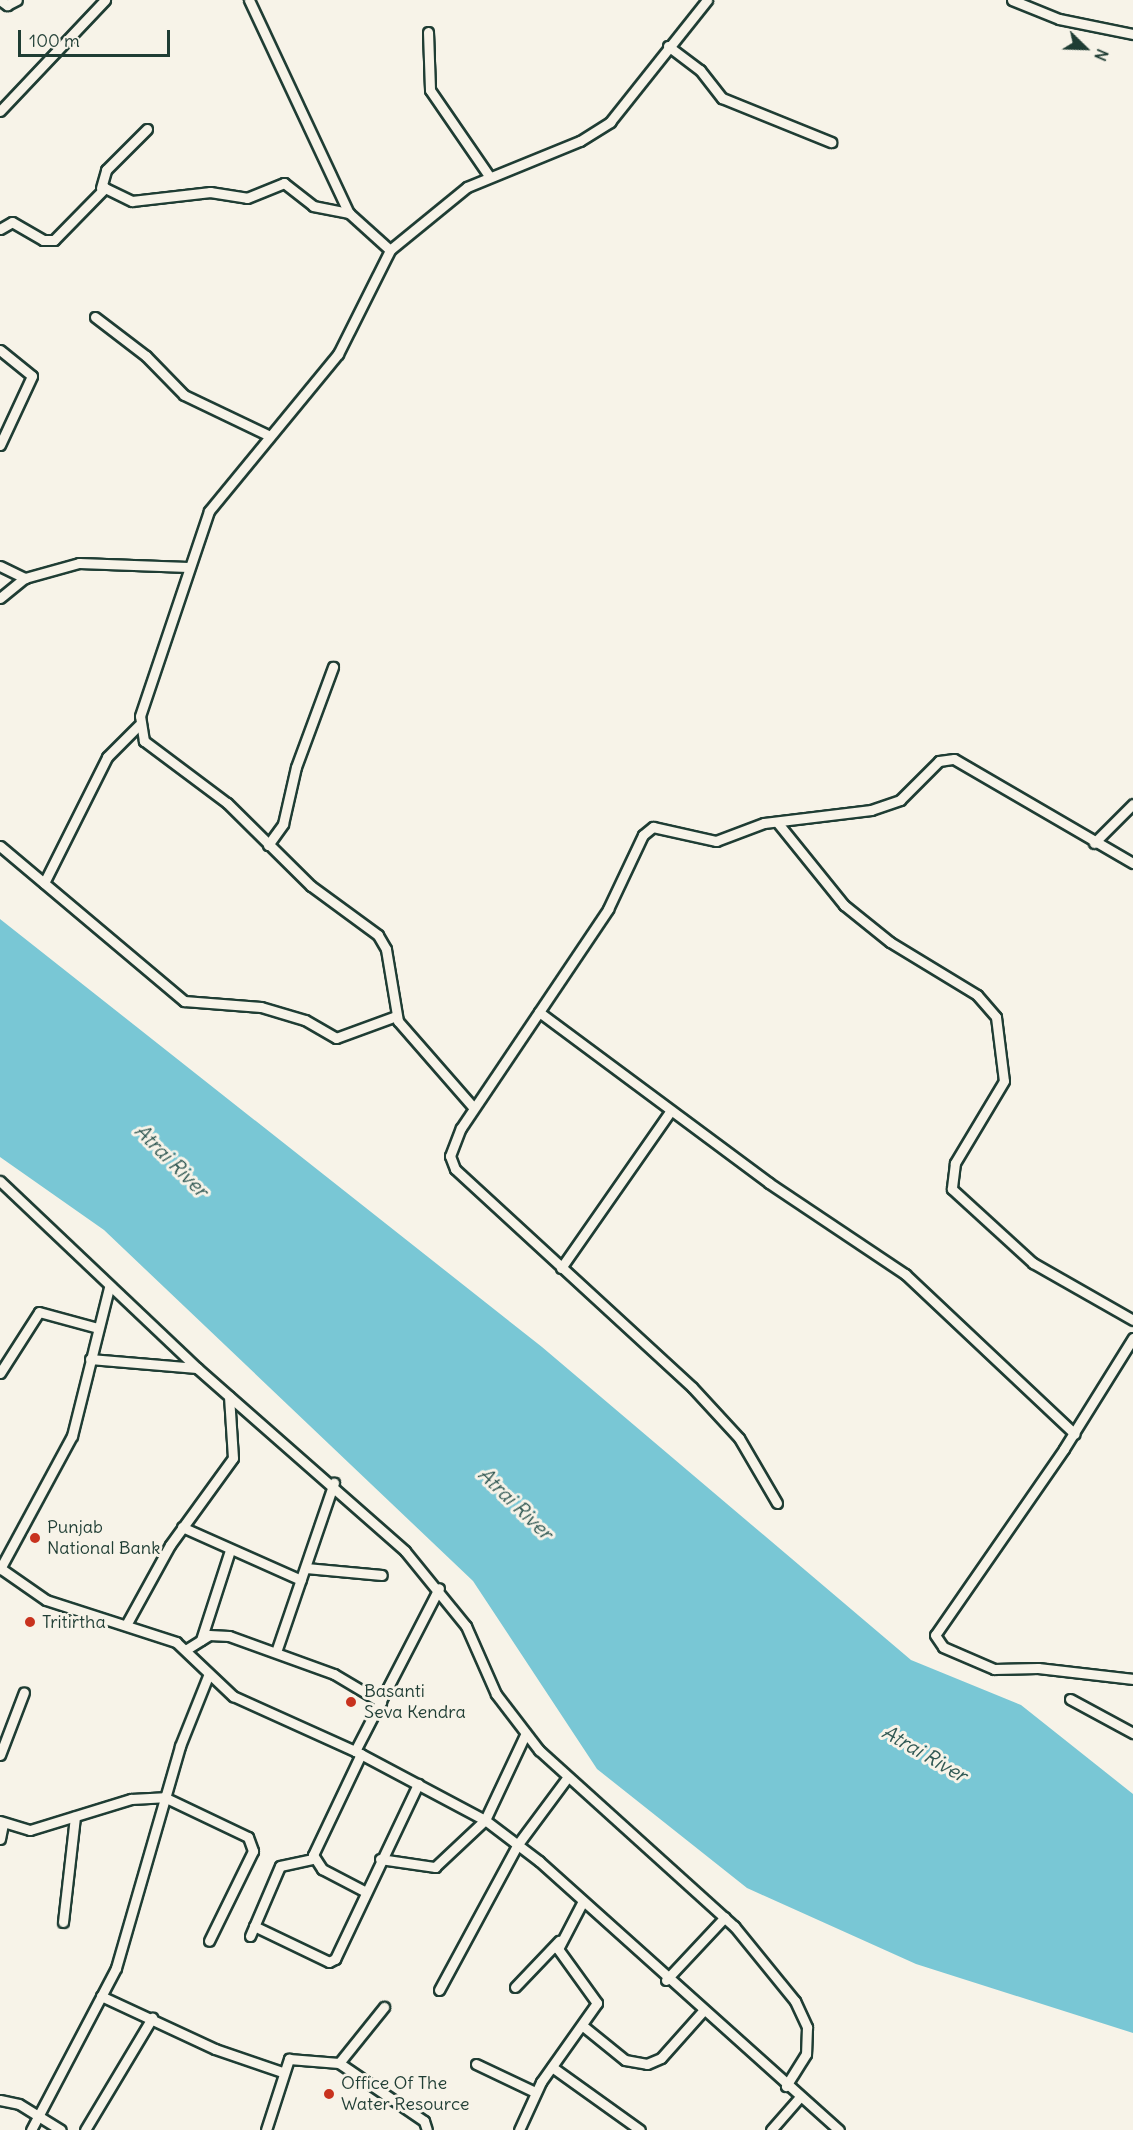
<!DOCTYPE html>
<html>
<head>
<meta charset="utf-8">
<style>
	body { margin:0 }
	#map { position:relative; width:1133px; height:2130px; overflow:hidden; background:#f7f3e8; font-family:Delius,sans-serif }
	div>[style] { position:absolute }
	.water>* { inset:0; background:#79c7d5 }
	.roads { filter:drop-shadow(2px 0 #1f3d34) drop-shadow(-2px 0 #1f3d34) drop-shadow(0 2px #1f3d34) drop-shadow(0 -2px #1f3d34) }
	.minor>* { height:9px; margin:-4.5px; padding:0 4.5px; transform-origin:4.5px; border-radius:4.5px; background:#f7f3e8 }
	.dots>* { width:16px; height:16px; translate:-50% -50%; box-sizing:border-box; border:3px solid #f7f3e8; border-radius:50% }
	span { translate:-50% -50%; white-space:nowrap; text-align:center; line-height:1.15; -webkit-text-stroke:6px #f7f3e8; paint-order:stroke }
	.poi-label { font-size:18px; color:#1f3d34 }
	.left { translate:0 -50%; text-align:left }
	.water-label { font-size:20px; color:#315954; font-style:italic }
	.north { position:absolute; left:1055px; top:18px; width:60px; height:60px; -webkit-text-stroke:4px #f7f3e8; paint-order:stroke; rotate:113deg; font-size:16px; font-weight:700; line-height:24px; text-align:center; color:#1f3d34 }
	.north::after { content:''; display:block; margin:auto; width:21px; height:27px; background:#1f3d34; clip-path:polygon(50% 0,100% 100%,50% 72%,0 100%) }
	.scale { position:absolute; left:18px; top:30px; width:152px; height:27px; box-sizing:border-box; border:3px solid #1f3d34; border-top:0; padding-left:8px; font-size:18px; line-height:21px; white-space:nowrap; color:#1f3d34; -webkit-text-stroke:4px #f7f3e8; paint-order:stroke }
</style>
</head>
<body>
<div id="map">
	<div class="water">
		<div style="clip-path:polygon(0 919px,542px 1347px,911px 1660px,1021px 1705px,1133px 1794px,1133px 2033px,916px 1964px,747px 1888px,597px 1769px,473px 1581px,104px 1230px,0 1157px)"></div>
	</div>
	<div class="roads">
		<div class="minor">
			<div style="left:0;top:0;width:9px;rotate:36deg"></div>
			<div style="left:7px;top:5px;width:11px;rotate:-27deg"></div>
			<div style="left:249px;top:0;width:235px;rotate:64.9deg"></div>
			<div style="left:349px;top:213px;width:55px;rotate:42.1deg"></div>
			<div style="left:1012px;top:0;width:51px;rotate:22deg"></div>
			<div style="left:1059px;top:19px;width:76px;rotate:11.5deg"></div>
			<div style="left:428px;top:32px;width:58px;rotate:88deg"></div>
			<div style="left:430px;top:90px;width:104px;rotate:55.5deg"></div>
			<div style="left:668px;top:46px;width:40px;rotate:37deg"></div>
			<div style="left:700px;top:70px;width:36px;rotate:52deg"></div>
			<div style="left:722px;top:98px;width:118px;rotate:22deg"></div>
			<div style="left:0;top:111px;width:153px;rotate:-46.6deg"></div>
			<div style="left:101px;top:188px;width:19px;rotate:-74deg"></div>
			<div style="left:106px;top:170px;width:58px;rotate:-45deg"></div>
			<div style="left:0;top:229px;width:14px;rotate:-30deg"></div>
			<div style="left:12px;top:222px;width:36px;rotate:30deg"></div>
			<div style="left:43px;top:240px;width:11px"></div>
			<div style="left:54px;top:240px;width:73px;rotate:-45.6deg"></div>
			<div style="left:105px;top:188px;width:30px;rotate:26deg"></div>
			<div style="left:132px;top:201px;width:79px;rotate:-6.6deg"></div>
			<div style="left:210px;top:192px;width:37px;rotate:9deg"></div>
			<div style="left:247px;top:198px;width:40px;rotate:-22deg"></div>
			<div style="left:284px;top:183px;width:37px;rotate:38deg"></div>
			<div style="left:313px;top:206px;width:37px;rotate:11deg"></div>
			<div style="left:95px;top:317px;width:64px;rotate:37.4deg"></div>
			<div style="left:146px;top:356px;width:54px;rotate:45.7deg"></div>
			<div style="left:184px;top:395px;width:95px;rotate:25.5deg"></div>
			<div style="left:0;top:350px;width:41px;rotate:39.1deg"></div>
			<div style="left:32px;top:376px;width:76px;rotate:114.9deg"></div>
			<div style="left:0;top:566px;width:28px;rotate:26deg"></div>
			<div style="left:0;top:598px;width:32px;rotate:-39deg"></div>
			<div style="left:25px;top:578px;width:56px;rotate:-15.5deg"></div>
			<div style="left:79px;top:563px;width:109px;rotate:2.1deg"></div>
			<div style="left:777px;top:822px;width:107px;rotate:51.1deg"></div>
			<div style="left:844px;top:905px;width:59px;rotate:38.8deg"></div>
			<div style="left:890px;top:942px;width:102px;rotate:31.3deg"></div>
			<div style="left:977px;top:995px;width:29px;rotate:49deg"></div>
			<div style="left:996px;top:1017px;width:64px;rotate:82.9deg"></div>
			<div style="left:1004px;top:1081px;width:96px;rotate:120.9deg"></div>
			<div style="left:955px;top:1163px;width:26px;rotate:97deg"></div>
			<div style="left:952px;top:1189px;width:110px;rotate:42.4deg"></div>
			<div style="left:1033px;top:1263px;width:115px;rotate:29.7deg"></div>
			<div style="left:1094px;top:843px;width:55px;rotate:-45deg"></div>
			<div style="left:268px;top:845px;width:26px;rotate:-54deg"></div>
			<div style="left:283px;top:824px;width:58px;rotate:-77.2deg"></div>
			<div style="left:296px;top:767px;width:107px;rotate:-69.7deg"></div>
			<div style="left:0;top:846px;width:241px;rotate:40.1deg"></div>
			<div style="left:184px;top:1001px;width:77px;rotate:4.5deg"></div>
			<div style="left:261px;top:1007px;width:46px;rotate:16.5deg"></div>
			<div style="left:305px;top:1020px;width:36px;rotate:30deg"></div>
			<div style="left:336px;top:1038px;width:64px;rotate:-20.1deg"></div>
			<div style="left:44px;top:883px;width:141px;rotate:-63.4deg"></div>
			<div style="left:107px;top:757px;width:45px;rotate:-45deg"></div>
			<div style="left:539px;top:1012px;width:287px;rotate:36.6deg"></div>
			<div style="left:769px;top:1183px;width:164px;rotate:33.8deg"></div>
			<div style="left:905px;top:1274px;width:233px;rotate:43.3deg"></div>
			<div style="left:473px;top:1107px;width:114px;rotate:-131.1deg"></div>
			<div style="left:398px;top:1021px;width:73px;rotate:-99.5deg"></div>
			<div style="left:386px;top:949px;width:16px;rotate:-120deg"></div>
			<div style="left:378px;top:935px;width:83px;rotate:-143.8deg"></div>
			<div style="left:311px;top:886px;width:118px;rotate:-135.3deg"></div>
			<div style="left:227px;top:803px;width:104px;rotate:-143.2deg"></div>
			<div style="left:144px;top:741px;width:25px;rotate:-99deg"></div>
			<div style="left:140px;top:716px;width:216px;rotate:-71.4deg"></div>
			<div style="left:209px;top:511px;width:203px;rotate:-50.6deg"></div>
			<div style="left:338px;top:354px;width:116px;rotate:-63.4deg"></div>
			<div style="left:390px;top:250px;width:99px;rotate:-39.3deg"></div>
			<div style="left:467px;top:187px;width:122px;rotate:-22.2deg"></div>
			<div style="left:580px;top:141px;width:36px;rotate:-32deg"></div>
			<div style="left:610px;top:122px;width:156px;rotate:-51.5deg"></div>
			<div style="left:0;top:1181px;width:272px;rotate:43.5deg"></div>
			<div style="left:197px;top:1368px;width:277px;rotate:41.3deg"></div>
			<div style="left:405px;top:1551px;width:97px;rotate:50.9deg"></div>
			<div style="left:466px;top:1626px;width:74px;rotate:66.2deg"></div>
			<div style="left:496px;top:1694px;width:71px;rotate:52.5deg"></div>
			<div style="left:539px;top:1750px;width:263px;rotate:42.1deg"></div>
			<div style="left:734px;top:1926px;width:97px;rotate:50.9deg"></div>
			<div style="left:795px;top:2001px;width:29px;rotate:65deg"></div>
			<div style="left:807px;top:2027px;width:27px;rotate:92deg"></div>
			<div style="left:806px;top:2054px;width:38px;rotate:122deg"></div>
			<div style="left:561px;top:1268px;width:190px;rotate:-55.1deg"></div>
			<div style="left:1133px;top:1338px;width:131px;rotate:121.9deg"></div>
			<div style="left:1064px;top:1449px;width:226px;rotate:124.7deg"></div>
			<div style="left:935px;top:1635px;width:14px;rotate:56deg"></div>
			<div style="left:943px;top:1647px;width:56px;rotate:23.3deg"></div>
			<div style="left:994px;top:1669px;width:44px;rotate:-1.3deg"></div>
			<div style="left:1038px;top:1668px;width:96px;rotate:6.6deg"></div>
			<div style="left:90px;top:1359px;width:107px;rotate:4.8deg"></div>
			<div style="left:0;top:1373px;width:72px;rotate:-57.4deg"></div>
			<div style="left:39px;top:1312px;width:61px;rotate:15.2deg"></div>
			<div style="left:777px;top:1503px;width:75px;rotate:-120.3deg"></div>
			<div style="left:739px;top:1438px;width:69px;rotate:-132.7deg"></div>
			<div style="left:692px;top:1387px;width:322px;rotate:-137.4deg"></div>
			<div style="left:455px;top:1169px;width:14px;rotate:-111deg"></div>
			<div style="left:450px;top:1156px;width:30px;rotate:-69deg"></div>
			<div style="left:461px;top:1128px;width:264px;rotate:-56.1deg"></div>
			<div style="left:608px;top:909px;width:82px;rotate:-64.7deg"></div>
			<div style="left:643px;top:835px;width:13px;rotate:-39deg"></div>
			<div style="left:653px;top:827px;width:65px;rotate:12.5deg"></div>
			<div style="left:716px;top:841px;width:51px;rotate:-20.6deg"></div>
			<div style="left:764px;top:823px;width:108px;rotate:-6.9deg"></div>
			<div style="left:871px;top:810px;width:31px;rotate:-19deg"></div>
			<div style="left:900px;top:800px;width:55px;rotate:-45deg"></div>
			<div style="left:939px;top:761px;width:15px;rotate:-8deg"></div>
			<div style="left:954px;top:759px;width:207px;rotate:30.2deg"></div>
			<div style="left:182px;top:1527px;width:130px;rotate:24deg"></div>
			<div style="left:0;top:1568px;width:56px;rotate:34.8deg"></div>
			<div style="left:46px;top:1600px;width:137px;rotate:17.9deg"></div>
			<div style="left:176px;top:1642px;width:79px;rotate:43.5deg"></div>
			<div style="left:233px;top:1696px;width:134px;rotate:24.3deg"></div>
			<div style="left:355px;top:1751px;width:147px;rotate:28deg"></div>
			<div style="left:485px;top:1820px;width:68px;rotate:37.2deg"></div>
			<div style="left:539px;top:1861px;width:403px;rotate:41.9deg"></div>
			<div style="left:306px;top:1568px;width:76px;rotate:5.3deg"></div>
			<div style="left:0;top:1569px;width:151px;rotate:-61.6deg"></div>
			<div style="left:72px;top:1436px;width:153px;rotate:-76deg"></div>
			<div style="left:126px;top:1625px;width:91px;rotate:-61.2deg"></div>
			<div style="left:170px;top:1545px;width:107px;rotate:-54.1deg"></div>
			<div style="left:233px;top:1458px;width:62px;rotate:-93.7deg"></div>
			<div style="left:201px;top:1640px;width:95px;rotate:-72.1deg"></div>
			<div style="left:187px;top:1649px;width:26px;rotate:-32deg"></div>
			<div style="left:209px;top:1635px;width:20px;rotate:3deg"></div>
			<div style="left:229px;top:1636px;width:112px;rotate:19.9deg"></div>
			<div style="left:334px;top:1674px;width:55px;rotate:30.8deg"></div>
			<div style="left:276px;top:1652px;width:179px;rotate:-71.1deg"></div>
			<div style="left:1070px;top:1699px;width:72px;rotate:28.4deg"></div>
			<div style="left:355px;top:1751px;width:183px;rotate:-62.7deg"></div>
			<div style="left:361px;top:1754px;width:112px;rotate:115.4deg"></div>
			<div style="left:313px;top:1855px;width:17px;rotate:57deg"></div>
			<div style="left:322px;top:1869px;width:47px;rotate:27.6deg"></div>
			<div style="left:0;top:1755px;width:67px;rotate:-69.1deg"></div>
			<div style="left:0;top:1821px;width:31px;rotate:17deg"></div>
			<div style="left:30px;top:1830px;width:106px;rotate:-17.1deg"></div>
			<div style="left:131px;top:1799px;width:33px;rotate:-3deg"></div>
			<div style="left:164px;top:1797px;width:93px;rotate:25.5deg"></div>
			<div style="left:248px;top:1837px;width:15px;rotate:70deg"></div>
			<div style="left:253px;top:1851px;width:100px;rotate:116.1deg"></div>
			<div style="left:0;top:1839px;width:16px;rotate:-79deg"></div>
			<div style="left:380px;top:1859px;width:56px;rotate:8.3deg"></div>
			<div style="left:435px;top:1867px;width:69px;rotate:-43.2deg"></div>
			<div style="left:485px;top:1820px;width:94px;rotate:-64.8deg"></div>
			<div style="left:63px;top:1922px;width:106px;rotate:-83.5deg"></div>
			<div style="left:254px;top:1926px;width:83px;rotate:25.6deg"></div>
			<div style="left:329px;top:1962px;width:7px;rotate:-27deg"></div>
			<div style="left:335px;top:1959px;width:194px;rotate:-64.6deg"></div>
			<div style="left:250px;top:1936px;width:76px;rotate:-66.8deg"></div>
			<div style="left:280px;top:1866px;width:35px;rotate:-12deg"></div>
			<div style="left:666px;top:1980px;width:86px;rotate:-46.9deg"></div>
			<div style="left:515px;top:1987px;width:64px;rotate:-46.3deg"></div>
			<div style="left:439px;top:1990px;width:166px;rotate:-61.6deg"></div>
			<div style="left:518px;top:1844px;width:82px;rotate:-53.4deg"></div>
			<div style="left:101px;top:1996px;width:126px;rotate:24.9deg"></div>
			<div style="left:215px;top:2049px;width:71px;rotate:18.9deg"></div>
			<div style="left:583px;top:2026px;width:54px;rotate:39deg"></div>
			<div style="left:625px;top:2060px;width:22px;rotate:10deg"></div>
			<div style="left:647px;top:2064px;width:15px;rotate:-23deg"></div>
			<div style="left:661px;top:2058px;width:62px;rotate:-48.3deg"></div>
			<div style="left:339px;top:2063px;width:103px;rotate:34.3deg"></div>
			<div style="left:424px;top:2121px;width:9px;rotate:72deg"></div>
			<div style="left:476px;top:2064px;width:65px;rotate:25.4deg"></div>
			<div style="left:552px;top:2067px;width:108px;rotate:35.6deg"></div>
			<div style="left:0;top:2100px;width:19px;rotate:12deg"></div>
			<div style="left:19px;top:2104px;width:49px;rotate:31.8deg"></div>
			<div style="left:31px;top:2130px;width:183px;rotate:-62.3deg"></div>
			<div style="left:116px;top:1968px;width:231px;rotate:-73.9deg"></div>
			<div style="left:180px;top:1746px;width:75px;rotate:-68.2deg"></div>
			<div style="left:85px;top:2130px;width:131px;rotate:-59.1deg"></div>
			<div style="left:266px;top:2130px;width:75px;rotate:-72.1deg"></div>
			<div style="left:289px;top:2059px;width:50px;rotate:4.6deg"></div>
			<div style="left:339px;top:2063px;width:72px;rotate:-51.2deg"></div>
			<div style="left:519px;top:2130px;width:53px;rotate:-65.4deg"></div>
			<div style="left:541px;top:2082px;width:97px;rotate:-54.7deg"></div>
			<div style="left:597px;top:2003px;width:67px;rotate:-125.8deg"></div>
			<div style="left:558px;top:1949px;width:54px;rotate:-62.5deg"></div>
			<div style="left:771px;top:2130px;width:43px;rotate:-48.8deg"></div>
		</div>
	</div>
	<div class="dots">
		<div style="left:35px;top:1538px;background:#c8321e"></div>
		<div style="left:30px;top:1622px;background:#c8321e"></div>
		<div style="left:351px;top:1702px;background:#c8321e"></div>
		<div style="left:329px;top:2094px;background:#c8321e"></div>
	</div>
	<div class="poi-label">
		<span class="left" style="left:47px;top:1538px">Punjab<br>National Bank</span>
		<span class="left" style="left:42px;top:1622px">Tritirtha</span>
		<span class="left" style="left:364px;top:1702px">Basanti<br>Seva Kendra</span>
		<span class="left" style="left:341px;top:2094px">Office Of The<br>Water Resource</span>
	</div>
	<div class="water-label">
		<span style="left:172px;top:1160px;rotate:45deg">Atrai River</span>
		<span style="left:516px;top:1503px;rotate:44deg">Atrai River</span>
		<span style="left:925px;top:1753px;rotate:30deg">Atrai River</span>
	</div>
	<div class="north">N</div>
	<div class="scale">100 m</div>
</div>
</body>
</html>
